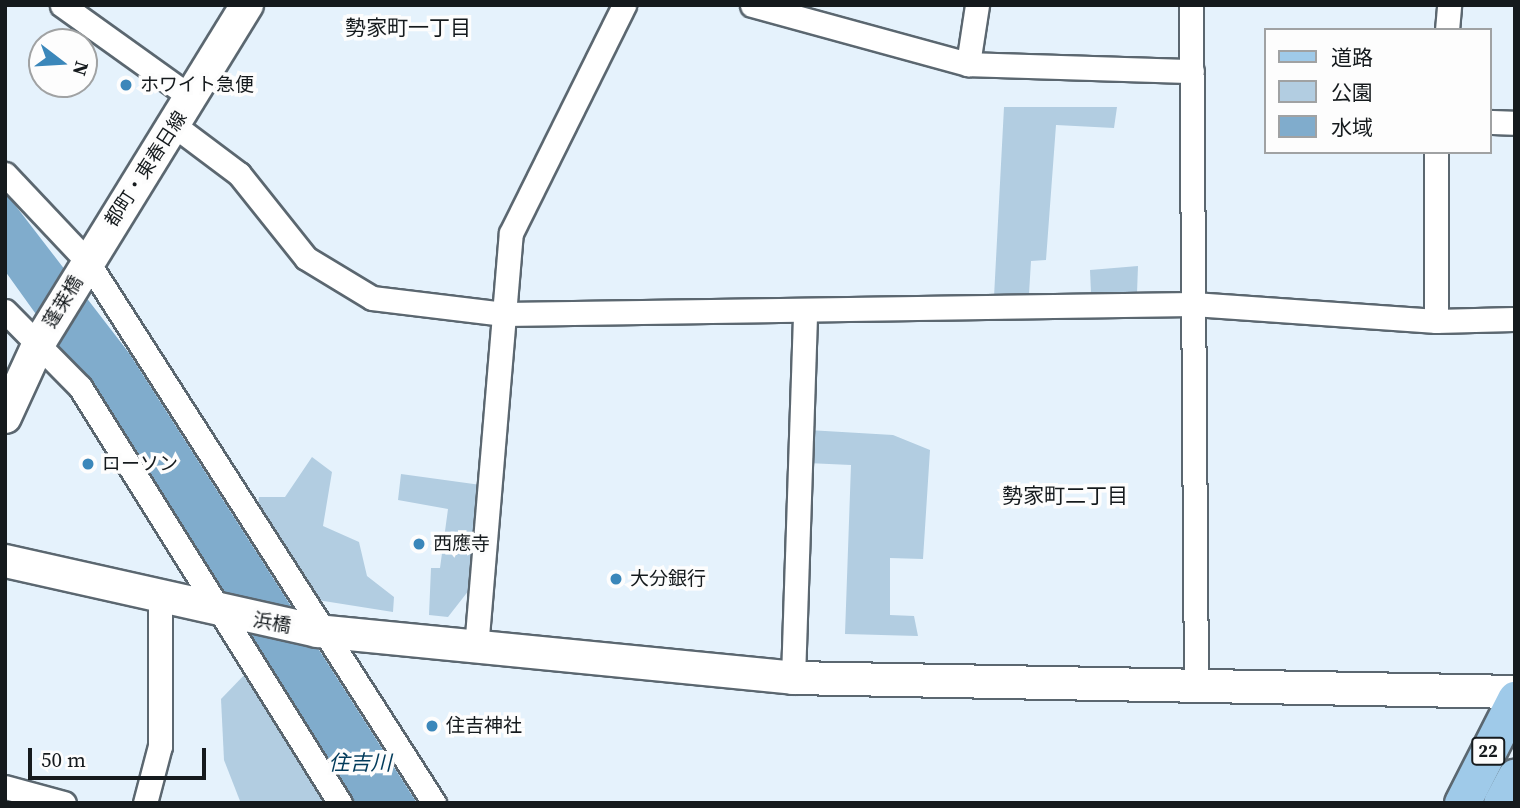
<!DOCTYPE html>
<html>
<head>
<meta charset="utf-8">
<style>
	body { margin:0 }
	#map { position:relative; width:1520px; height:808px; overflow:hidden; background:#e5f2fc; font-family:"Source Serif 4","Noto Sans JP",serif }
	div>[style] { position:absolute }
	.green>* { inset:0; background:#b2cde1 }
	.water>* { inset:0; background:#80accc }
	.roads { filter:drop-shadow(2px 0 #5b6770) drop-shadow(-2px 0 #5b6770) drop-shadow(0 2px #5b6770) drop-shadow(0 -2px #5b6770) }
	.street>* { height:23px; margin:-11.5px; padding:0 11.5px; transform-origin:11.5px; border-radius:11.5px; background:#fff }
	.secondary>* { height:32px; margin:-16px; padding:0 16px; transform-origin:16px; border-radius:16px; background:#fff }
	.primary>* { height:35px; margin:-17.5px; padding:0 17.5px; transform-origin:17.5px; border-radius:17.5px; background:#9fcae9 }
	.dots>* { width:19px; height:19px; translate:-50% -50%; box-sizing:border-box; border:4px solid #fdfdfd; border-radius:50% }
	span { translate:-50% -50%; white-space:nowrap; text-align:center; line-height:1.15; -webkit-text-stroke:7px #fdfdfd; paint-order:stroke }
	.shield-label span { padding:2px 5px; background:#fdfdfd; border:2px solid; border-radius:5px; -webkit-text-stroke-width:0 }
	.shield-label { font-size:18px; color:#151a1d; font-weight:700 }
	.poi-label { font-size:19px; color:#151a1d }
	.left { translate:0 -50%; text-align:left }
	.street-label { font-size:19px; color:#151a1d }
	.neighbourhood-label { font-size:21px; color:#151a1d }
	.water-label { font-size:21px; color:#013a5a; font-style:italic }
	.frame { position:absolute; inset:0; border:7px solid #151a1d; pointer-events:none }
	.legend { position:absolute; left:1264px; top:28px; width:228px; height:126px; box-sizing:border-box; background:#fdfdfd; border:2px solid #a0a2a3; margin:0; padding:9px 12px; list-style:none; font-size:21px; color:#151a1d }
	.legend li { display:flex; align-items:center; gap:14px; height:35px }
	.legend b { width:35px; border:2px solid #a0a2a3 }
	.north { position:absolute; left:28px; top:28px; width:70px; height:70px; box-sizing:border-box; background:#fdfdfd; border:2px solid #a0a2a3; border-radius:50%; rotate:107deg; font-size:19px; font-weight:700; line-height:28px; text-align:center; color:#151a1d }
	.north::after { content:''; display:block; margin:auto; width:24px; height:32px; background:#3b87ba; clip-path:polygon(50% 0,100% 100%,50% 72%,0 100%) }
	.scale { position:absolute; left:28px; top:748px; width:178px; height:32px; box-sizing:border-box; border:4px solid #151a1d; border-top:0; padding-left:9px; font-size:21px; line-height:24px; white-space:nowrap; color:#151a1d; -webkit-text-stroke:5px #fdfdfd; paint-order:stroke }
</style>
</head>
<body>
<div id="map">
	<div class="green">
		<div style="clip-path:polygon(1004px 107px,1117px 107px,1114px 128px,1056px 125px,1046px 260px,1031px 261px,1029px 294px,994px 297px)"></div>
		<div style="clip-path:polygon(1138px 266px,1137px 293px,1091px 293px,1090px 270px)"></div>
		<div style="clip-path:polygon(808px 430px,893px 435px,930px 450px,923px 559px,890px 558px,890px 615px,914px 616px,918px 636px,845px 634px,851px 465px,807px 463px)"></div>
		<div style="clip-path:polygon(312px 457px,332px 472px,323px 526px,359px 542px,367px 576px,394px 597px,393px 612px,311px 599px,257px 514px,259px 497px,285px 497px)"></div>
		<div style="clip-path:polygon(401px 474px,481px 485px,480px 576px,448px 617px,429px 615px,431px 568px,440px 568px,448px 509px,398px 500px)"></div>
		<div style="clip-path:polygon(250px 669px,337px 803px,240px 801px,224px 760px,221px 699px)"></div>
	</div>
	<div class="water">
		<div style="clip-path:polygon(5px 192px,129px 353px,417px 803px,353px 803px,142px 462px,5px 271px)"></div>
	</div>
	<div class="roads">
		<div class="street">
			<div style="left:62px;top:5px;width:160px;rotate:35.6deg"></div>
			<div style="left:752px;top:5px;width:224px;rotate:15.3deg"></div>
			<div style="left:968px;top:64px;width:224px;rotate:1.8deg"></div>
			<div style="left:1191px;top:5px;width:680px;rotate:89.58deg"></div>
			<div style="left:1447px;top:30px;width:25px;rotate:-85deg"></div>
			<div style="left:968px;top:64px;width:60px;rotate:-81.3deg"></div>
			<div style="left:1490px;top:122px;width:25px;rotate:2deg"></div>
			<div style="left:175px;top:126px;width:80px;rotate:36.9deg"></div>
			<div style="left:239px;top:174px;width:107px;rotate:51.4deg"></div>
			<div style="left:306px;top:258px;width:77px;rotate:31.2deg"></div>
			<div style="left:372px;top:298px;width:133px;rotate:6.9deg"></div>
			<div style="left:504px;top:314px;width:689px;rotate:-0.83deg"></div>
			<div style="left:1193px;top:304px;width:244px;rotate:4deg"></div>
			<div style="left:1436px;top:321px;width:79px;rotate:-1.5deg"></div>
			<div style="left:5px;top:174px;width:120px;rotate:46.7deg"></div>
			<div style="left:87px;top:261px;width:644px;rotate:57.37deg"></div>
			<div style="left:5px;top:311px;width:107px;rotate:45.4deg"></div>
			<div style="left:80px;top:387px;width:491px;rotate:58deg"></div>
			<div style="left:1436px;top:321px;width:169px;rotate:-90deg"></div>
			<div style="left:476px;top:648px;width:416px;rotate:-85.2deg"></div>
			<div style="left:511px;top:233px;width:254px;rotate:-63.6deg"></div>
			<div style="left:793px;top:678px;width:364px;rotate:-88.1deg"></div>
			<div style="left:5px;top:787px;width:61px;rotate:15.2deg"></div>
			<div style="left:145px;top:803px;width:59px;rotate:-75.3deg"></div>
			<div style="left:160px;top:746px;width:148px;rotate:-90deg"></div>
		</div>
		<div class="secondary">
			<div style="left:5px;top:417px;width:81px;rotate:-65.3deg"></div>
			<div style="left:39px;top:343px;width:397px;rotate:-58.4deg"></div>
			<div style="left:5px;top:561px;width:320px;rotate:12.6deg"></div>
			<div style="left:317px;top:631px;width:478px;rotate:5.6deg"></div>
			<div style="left:793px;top:678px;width:722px;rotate:1.11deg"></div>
		</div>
		<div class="primary">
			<div style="left:1462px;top:803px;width:117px;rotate:-63deg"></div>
			<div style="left:1501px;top:803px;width:30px;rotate:-62deg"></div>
		</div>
	</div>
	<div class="dots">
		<div style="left:126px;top:85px;background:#3b87ba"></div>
		<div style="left:88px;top:464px;background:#3b87ba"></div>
		<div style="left:419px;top:544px;background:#3b87ba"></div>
		<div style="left:616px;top:579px;background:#3b87ba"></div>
		<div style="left:432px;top:726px;background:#3b87ba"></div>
	</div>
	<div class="shield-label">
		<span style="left:1488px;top:751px">22</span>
	</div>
	<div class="poi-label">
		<span class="left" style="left:140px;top:85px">ホワイト急便</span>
		<span class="left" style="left:102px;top:464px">ローソン</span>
		<span class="left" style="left:433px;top:544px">西應寺</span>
		<span class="left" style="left:630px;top:579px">大分銀行</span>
		<span class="left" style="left:446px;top:726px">住吉神社</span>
	</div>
	<div class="street-label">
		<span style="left:146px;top:169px;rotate:-57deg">都町・東春日線</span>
		<span style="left:63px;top:302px;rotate:-59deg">蓬莱橋</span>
		<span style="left:272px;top:623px;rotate:10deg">浜橋</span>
	</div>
	<div class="neighbourhood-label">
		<span style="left:408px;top:28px">勢家町一丁目</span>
		<span style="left:1065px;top:496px">勢家町二丁目</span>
	</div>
	<div class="water-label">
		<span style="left:360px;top:763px">住吉川</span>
	</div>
	<div class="frame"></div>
	<ul class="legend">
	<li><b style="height:9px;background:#9fcae9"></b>道路</li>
	<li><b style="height:19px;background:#b2cde1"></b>公園</li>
	<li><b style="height:19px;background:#80accc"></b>水域</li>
	</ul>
	<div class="north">N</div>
	<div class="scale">50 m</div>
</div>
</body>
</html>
